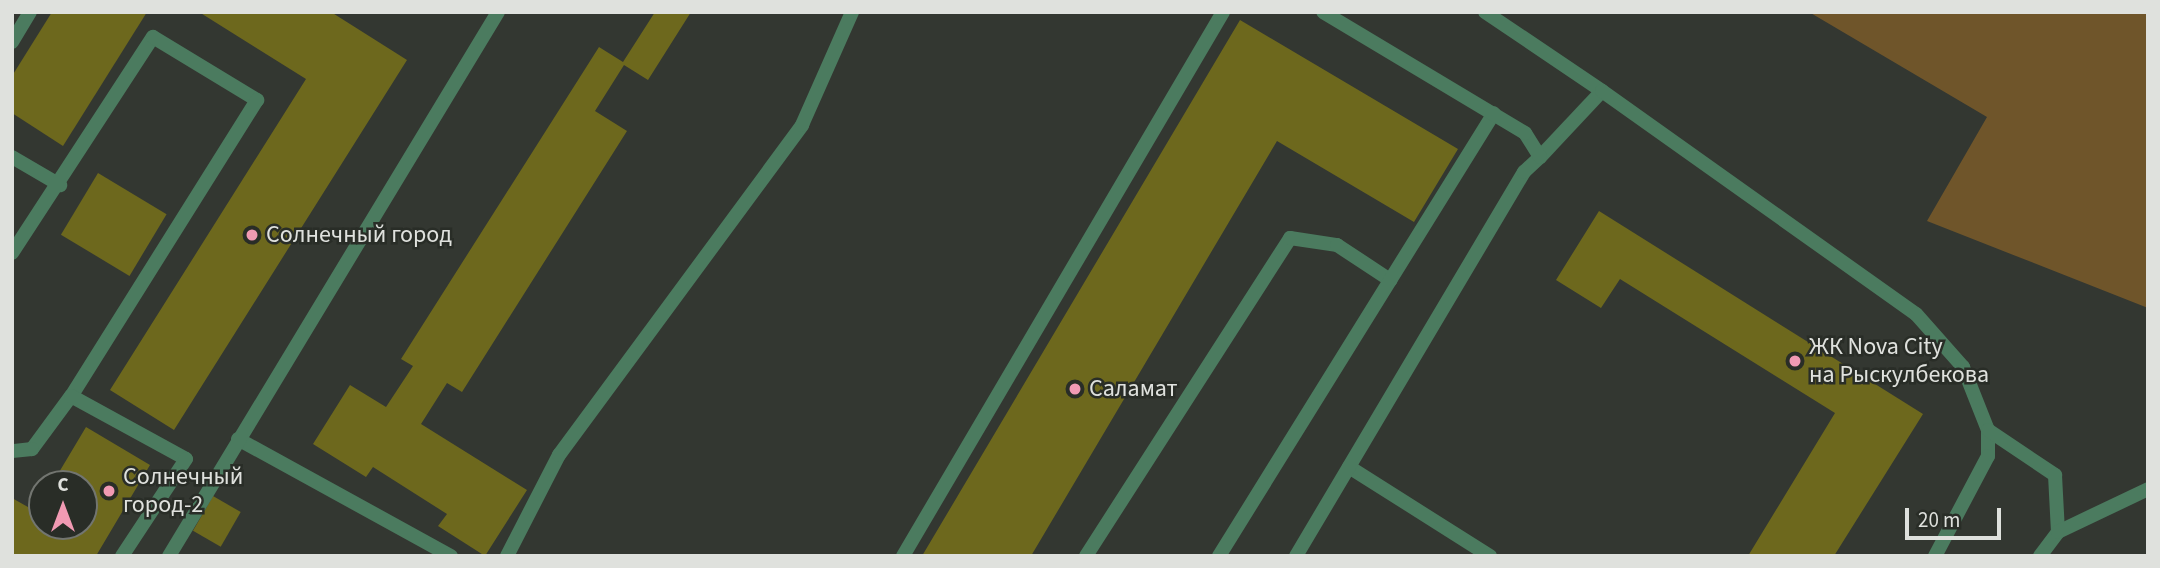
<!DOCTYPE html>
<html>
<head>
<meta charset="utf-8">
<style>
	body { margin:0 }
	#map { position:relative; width:2160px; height:568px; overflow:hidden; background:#333731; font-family:"Source Sans 3",sans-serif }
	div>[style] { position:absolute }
	.green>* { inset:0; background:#6f552a }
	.building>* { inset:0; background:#6d681d; transform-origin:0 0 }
	.lane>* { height:14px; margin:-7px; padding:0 7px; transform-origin:7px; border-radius:7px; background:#4b7b5f }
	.street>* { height:14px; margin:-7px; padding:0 7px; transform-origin:7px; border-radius:7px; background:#4b7b5f }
	.dots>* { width:19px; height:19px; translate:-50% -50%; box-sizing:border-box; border:4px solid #292d27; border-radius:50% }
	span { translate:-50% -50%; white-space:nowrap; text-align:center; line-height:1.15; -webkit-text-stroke:5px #292d27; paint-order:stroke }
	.poi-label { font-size:24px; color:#dfe1dd }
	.left { translate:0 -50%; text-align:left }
	.frame { position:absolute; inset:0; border:14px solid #dfe1dd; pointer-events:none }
	.north { position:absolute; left:28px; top:470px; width:70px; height:70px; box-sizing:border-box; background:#292d27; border:2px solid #727570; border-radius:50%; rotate:0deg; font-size:19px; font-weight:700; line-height:28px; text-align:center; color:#dfe1dd }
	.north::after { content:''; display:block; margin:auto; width:24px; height:32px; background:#f19ab3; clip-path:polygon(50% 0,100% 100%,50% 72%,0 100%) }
	.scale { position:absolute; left:1905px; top:508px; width:96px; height:32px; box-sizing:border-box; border:4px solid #dfe1dd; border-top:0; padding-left:9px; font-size:21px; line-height:24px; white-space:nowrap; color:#dfe1dd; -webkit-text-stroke:5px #292d27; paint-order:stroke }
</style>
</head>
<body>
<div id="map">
	<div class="green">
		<div style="clip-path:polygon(1809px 12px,2148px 12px,2148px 308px,1927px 221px,1987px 117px)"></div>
	</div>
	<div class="building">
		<div style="clip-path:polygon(52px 12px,147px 12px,63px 146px,12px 113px,12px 76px)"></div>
		<div style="clip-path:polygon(199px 12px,331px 12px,407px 60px,174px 430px,110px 390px,306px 79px)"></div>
		<div style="clip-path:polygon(655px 12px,691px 12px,648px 80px,624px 65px,595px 111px,627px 131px,462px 392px,447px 383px,421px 424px,527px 490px,485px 556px,438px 526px,447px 514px,373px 467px,366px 477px,313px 444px,350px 385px,386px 407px,413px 366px,401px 359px,599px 47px,623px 62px)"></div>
		<div style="clip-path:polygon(1240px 20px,1458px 149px,1414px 222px,1277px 141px,1031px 556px,922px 556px)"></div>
		<div style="left:98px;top:173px;width:80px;height:72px;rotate:31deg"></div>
		<div style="clip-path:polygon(1599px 211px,1923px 414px,1834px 556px,1748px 556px,1835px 413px,1620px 279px,1601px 308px,1556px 280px)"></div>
		<div style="clip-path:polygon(86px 427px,150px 465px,96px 556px,12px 556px,12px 498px,35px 511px,42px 500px,42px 526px,84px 526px,84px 484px,52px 484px)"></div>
		<div style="left:213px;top:496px;width:32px;height:40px;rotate:30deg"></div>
	</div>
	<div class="lane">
		<div style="left:1485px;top:12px;width:141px;rotate:34deg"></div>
		<div style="left:1602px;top:91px;width:91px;rotate:133.2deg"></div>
		<div style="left:1602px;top:91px;width:385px;rotate:35.4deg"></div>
		<div style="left:1916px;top:314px;width:71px;rotate:48.4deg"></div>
		<div style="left:1963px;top:367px;width:68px;rotate:68.4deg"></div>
		<div style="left:1988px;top:430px;width:26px;rotate:90deg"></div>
		<div style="left:1988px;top:456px;width:113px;rotate:117.9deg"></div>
		<div style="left:1988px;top:430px;width:81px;rotate:33.9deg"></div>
		<div style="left:2055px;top:475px;width:57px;rotate:87deg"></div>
		<div style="left:238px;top:439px;width:243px;rotate:28.8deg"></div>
		<div style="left:1349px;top:467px;width:167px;rotate:32.3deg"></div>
		<div style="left:169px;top:556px;width:636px;rotate:-58.84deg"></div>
		<div style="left:507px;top:556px;width:114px;rotate:-62.8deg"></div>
		<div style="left:559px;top:455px;width:410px;rotate:-53.6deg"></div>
		<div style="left:802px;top:125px;width:124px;rotate:-66.1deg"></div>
		<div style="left:903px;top:556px;width:631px;rotate:-59.53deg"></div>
		<div style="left:1086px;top:556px;width:378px;rotate:-57.3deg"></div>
		<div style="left:1290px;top:238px;width:48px;rotate:8.5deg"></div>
		<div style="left:1337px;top:245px;width:64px;rotate:33.4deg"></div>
		<div style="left:1219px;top:556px;width:521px;rotate:-58.17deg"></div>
		<div style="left:1296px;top:556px;width:447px;rotate:-59.3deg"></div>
		<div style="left:1524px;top:172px;width:22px;rotate:-43deg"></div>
		<div style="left:1540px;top:157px;width:28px;rotate:-122deg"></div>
		<div style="left:1525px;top:133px;width:235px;rotate:-149.1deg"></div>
	</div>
	<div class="street">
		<div style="left:12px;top:42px;width:35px;rotate:-59deg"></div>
		<div style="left:12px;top:157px;width:56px;rotate:30.3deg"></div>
		<div style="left:12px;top:253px;width:258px;rotate:-56.9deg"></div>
		<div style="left:153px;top:37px;width:122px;rotate:31.2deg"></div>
		<div style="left:257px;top:100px;width:350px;rotate:122.1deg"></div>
		<div style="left:71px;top:396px;width:66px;rotate:126.3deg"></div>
		<div style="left:32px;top:449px;width:20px;rotate:174deg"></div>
		<div style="left:71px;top:396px;width:131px;rotate:28.7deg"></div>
		<div style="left:186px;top:459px;width:116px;rotate:123.4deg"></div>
		<div style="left:2040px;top:556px;width:30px;rotate:-53deg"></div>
		<div style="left:2058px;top:532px;width:100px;rotate:-25.5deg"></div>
	</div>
	<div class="dots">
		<div style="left:252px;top:235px;background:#f19ab3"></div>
		<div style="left:1795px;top:361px;background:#f19ab3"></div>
		<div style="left:1075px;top:389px;background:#f19ab3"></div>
		<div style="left:109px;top:491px;background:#f19ab3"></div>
	</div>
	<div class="poi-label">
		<span class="left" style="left:266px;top:235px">Солнечный город</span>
		<span class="left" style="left:1809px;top:361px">ЖК Nova City<br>на Рыскулбекова</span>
		<span class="left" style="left:1089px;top:389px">Саламат</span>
		<span class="left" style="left:123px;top:491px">Солнечный<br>город-2</span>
	</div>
	<div class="frame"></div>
	<div class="north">С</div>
	<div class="scale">20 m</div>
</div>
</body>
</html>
